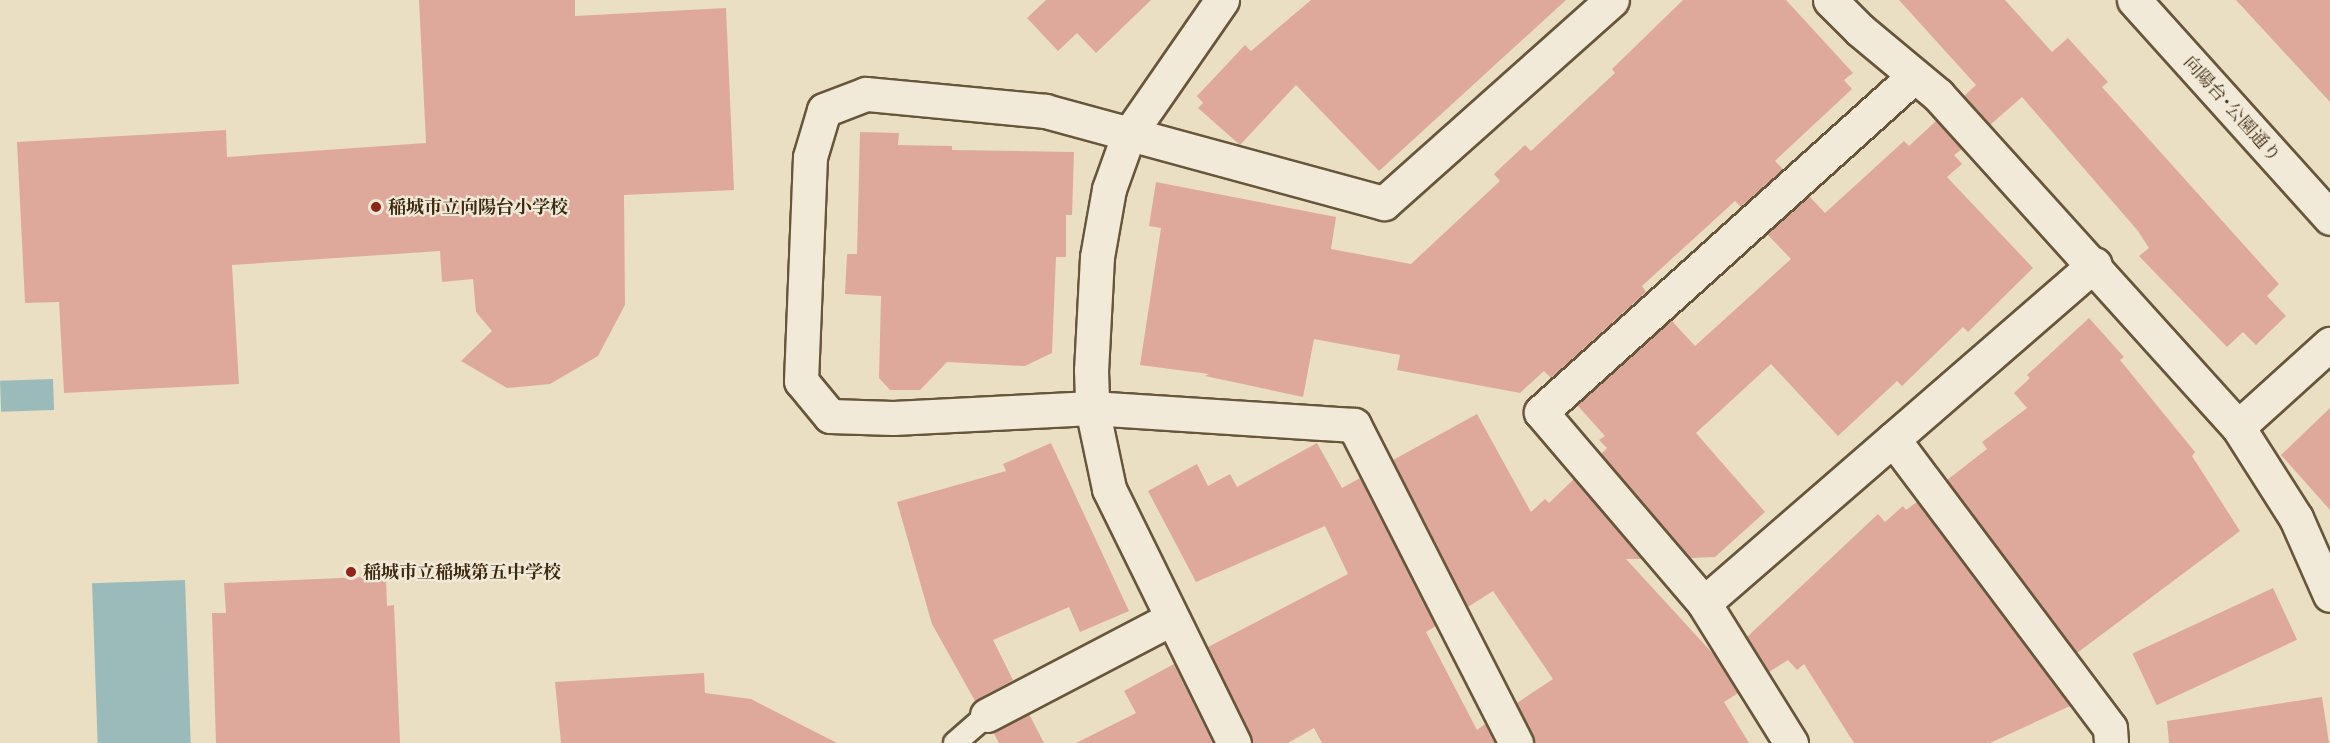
<!DOCTYPE html>
<html>
<head>
<meta charset="utf-8">
<style>
	body { margin:0 }
	#map { position:relative; width:2330px; height:743px; overflow:hidden; background:#ebdfc3; font-family:"Libre Caslon Text","Noto Serif JP",serif }
	div>[style] { position:absolute }
	.water>* { inset:0; background:#9bbbbb; transform-origin:0 0 }
	.building>* { inset:0; background:#dea99b; transform-origin:0 0 }
	.roads { filter:drop-shadow(2px 0 #67563a) drop-shadow(-2px 0 #67563a) drop-shadow(0 2px #67563a) drop-shadow(0 -2px #67563a) }
	.lane>* { height:22px; margin:-11px; padding:0 11px; transform-origin:11px; border-radius:11px; background:#f2ead8 }
	.street>* { height:33px; margin:-16.5px; padding:0 16.5px; transform-origin:16.5px; border-radius:16.5px; background:#f2ead8 }
	.secondary>* { height:33px; margin:-16.5px; padding:0 16.5px; transform-origin:16.5px; border-radius:16.5px; background:#f2ead8 }
	.dots>* { width:16px; height:16px; translate:-50% -50%; box-sizing:border-box; border:3px solid #f2ead8; border-radius:50% }
	span { translate:-50% -50%; white-space:nowrap; text-align:center; line-height:1.15; -webkit-text-stroke:4.5px #f2ead8; paint-order:stroke }
	.street-label { font-size:18px; color:#3b280d }
	.poi-label { font-size:18px; color:#3b280d; font-weight:700 }
	.left { translate:0 -50%; text-align:left }
</style>
</head>
<body>
<div id="map">
	<div class="water">
		<div style="left:53px;top:379px;width:31px;height:53px;rotate:88deg"></div>
		<div style="left:185px;top:580px;width:163px;height:93px;rotate:88deg"></div>
	</div>
	<div class="building">
		<div style="clip-path:polygon(419px 0,575px 0,575px 16px,726px 8px,734px 190px,624px 195px,625px 305px,598px 356px,550px 384px,507px 388px,461px 361px,492px 331px,476px 312px,473px 279px,442px 282px,440px 251px,232px 265px,239px 384px,64px 393px,59px 302px,25px 303px,17px 142px,226px 130px,227px 157px,426px 143px)"></div>
		<div style="clip-path:polygon(1046px 0,1151px 0,1096px 53px,1077px 33px,1058px 51px,1027px 18px)"></div>
		<div style="clip-path:polygon(1311px 0,1566px 0,1379px 171px,1296px 85px,1240px 145px,1198px 108px,1203px 103px,1197px 96px,1245px 45px,1251px 51px)"></div>
		<div style="clip-path:polygon(1683px 0,1786px 0,1853px 73px,1844px 80px,1852px 89px,1778px 158px,1775px 161px,1783px 169px,1741px 207px,1735px 201px,1642px 286px,1646px 292px,1551px 378px,1544px 371px,1520px 393px,1397px 370px,1400px 355px,1314px 339px,1303px 397px,1205px 376px,1209px 374px,1140px 365px,1161px 228px,1149px 226px,1156px 182px,1336px 217px,1331px 249px,1411px 264px,1500px 181px,1494px 174px,1525px 145px,1531px 151px,1615px 73px,1612px 69px)"></div>
		<div style="clip-path:polygon(1899px 0,2005px 0,2052px 52px,2068px 38px,2108px 82px,2102px 87px,2279px 284px,2267px 296px,2286px 316px,2256px 345px,2243px 332px,2227px 347px,2139px 256px,2149px 248px,2138px 231px,2022px 97px,1990px 125px,1964px 96px,1976px 85px)"></div>
		<div style="clip-path:polygon(2236px 0,2330px 0,2330px 102px)"></div>
		<div style="clip-path:polygon(1936px 121px,1962px 149px,1954px 155px,1962px 164px,1947px 177px,2033px 268px,1968px 332px,1963px 327px,1902px 386px,1897px 381px,1838px 436px,1771px 364px,1696px 433px,1765px 512px,1715px 557px,1690px 558px,1601px 454px,1607px 448px,1599px 440px,1605px 436px,1577px 405px,1671px 320px,1695px 346px,1791px 259px,1767px 234px,1809px 196px,1825px 213px,1904px 141px,1909px 146px)"></div>
		<div style="clip-path:polygon(860px 132px,899px 133px,898px 145px,952px 146px,952px 150px,1074px 152px,1072px 215px,1066px 215px,1066px 257px,1056px 257px,1052px 353px,1025px 366px,947px 362px,920px 390px,890px 390px,879px 378px,881px 296px,845px 294px,847px 254px,857px 254px)"></div>
		<div style="clip-path:polygon(2089px 318px,2124px 357px,2120px 360px,2195px 452px,2192px 456px,2240px 531px,2077px 653px,1947px 480px,1987px 449px,1982px 442px,2027px 408px,2014px 393px,2030px 378px,2027px 375px)"></div>
		<div style="clip-path:polygon(2330px 408px,2330px 510px,2281px 455px)"></div>
		<div style="clip-path:polygon(1477px 414px,1531px 512px,1545px 499px,1549px 503px,1574px 479px,1642px 559px,1626px 559px,1716px 657px,1738px 693px,1724px 702px,1749px 743px,1535px 743px,1517px 703px,1553px 679px,1493px 591px,1468px 607px,1393px 460px)"></div>
		<div style="clip-path:polygon(1051px 443px,1129px 611px,1080px 632px,1069px 607px,993px 640px,1013px 680px,975px 701px,932px 624px,897px 502px,1006px 471px,1003px 464px)"></div>
		<div style="clip-path:polygon(1317px 443px,1342px 488px,1360px 478px,1436px 626px,1426px 632px,1477px 730px,1485px 724px,1495px 743px,1322px 743px,1314px 728px,1288px 743px,1253px 743px,1208px 647px,1348px 574px,1325px 526px,1196px 582px,1148px 491px,1197px 464px,1208px 486px,1230px 474px,1237px 487px)"></div>
		<div style="clip-path:polygon(1917px 502px,2070px 706px,1990px 743px,1854px 743px,1804px 664px,1797px 670px,1788px 660px,1769px 672px,1747px 637px,1878px 514px,1885px 522px,1903px 506px,1906px 510px)"></div>
		<div style="clip-path:polygon(386px 576px,387px 606px,394px 605px,400px 743px,216px 743px,212px 613px,226px 613px,224px 583px)"></div>
		<div style="left:2273px;top:588px;width:57px;height:155px;rotate:65deg"></div>
		<div style="clip-path:polygon(1174px 664px,1213px 743px,1076px 743px,1136px 713px,1124px 691px)"></div>
		<div style="clip-path:polygon(704px 673px,705px 693px,751px 699px,837px 743px,561px 743px,555px 682px)"></div>
		<div style="clip-path:polygon(2322px 697px,2329px 743px,2169px 743px,2167px 721px)"></div>
		<div style="clip-path:polygon(1029px 714px,1044px 743px,999px 743px,993px 732px)"></div>
	</div>
	<div class="roads">
		<div class="lane">
			<div style="left:955px;top:743px;width:43px;rotate:-41.2deg"></div>
		</div>
		<div class="street">
			<div style="left:1222px;top:0;width:165px;rotate:124.7deg"></div>
			<div style="left:1128px;top:136px;width:56px;rotate:109.7deg"></div>
			<div style="left:1109px;top:189px;width:69px;rotate:100deg"></div>
			<div style="left:1097px;top:257px;width:113px;rotate:93deg"></div>
			<div style="left:1091px;top:370px;width:38px;rotate:88deg"></div>
			<div style="left:1092px;top:408px;width:83px;rotate:78.1deg"></div>
			<div style="left:1109px;top:489px;width:283px;rotate:63.8deg"></div>
			<div style="left:1830px;top:0;width:42px;rotate:45deg"></div>
			<div style="left:1860px;top:30px;width:102px;rotate:39.8deg"></div>
			<div style="left:1938px;top:95px;width:447px;rotate:47.9deg"></div>
			<div style="left:2238px;top:427px;width:108px;rotate:57.5deg"></div>
			<div style="left:2296px;top:518px;width:84px;rotate:66.2deg"></div>
			<div style="left:2238px;top:427px;width:124px;rotate:-42.1deg"></div>
			<div style="left:1893px;top:439px;width:361px;rotate:53.1deg"></div>
			<div style="left:2110px;top:728px;width:15px;rotate:86deg"></div>
			<div style="left:1704px;top:603px;width:517px;rotate:-40.93deg"></div>
			<div style="left:987px;top:715px;width:208px;rotate:-27.6deg"></div>
			<div style="left:1516px;top:743px;width:357px;rotate:-117deg"></div>
			<div style="left:1354px;top:425px;width:263px;rotate:-176.3deg"></div>
			<div style="left:1092px;top:408px;width:199px;rotate:177.1deg"></div>
			<div style="left:893px;top:418px;width:63px;rotate:-178.2deg"></div>
			<div style="left:830px;top:416px;width:45px;rotate:-129.6deg"></div>
			<div style="left:801px;top:381px;width:224px;rotate:-87.7deg"></div>
			<div style="left:810px;top:157px;width:49px;rotate:-73.4deg"></div>
			<div style="left:824px;top:110px;width:45px;rotate:-20.9deg"></div>
			<div style="left:866px;top:94px;width:180px;rotate:5.4deg"></div>
			<div style="left:1045px;top:111px;width:351px;rotate:15.2deg"></div>
			<div style="left:1384px;top:203px;width:305px;rotate:-41.7deg"></div>
			<div style="left:1791px;top:743px;width:165px;rotate:-121.9deg"></div>
			<div style="left:1704px;top:603px;width:251px;rotate:-130.5deg"></div>
			<div style="left:1541px;top:412px;width:501px;rotate:-42deg"></div>
		</div>
		<div class="secondary">
			<div style="left:2134px;top:0;width:293px;rotate:48deg"></div>
		</div>
	</div>
	<div class="dots">
		<div style="left:376px;top:207px;background:#8f2418"></div>
		<div style="left:351px;top:572px;background:#8f2418"></div>
	</div>
	<div class="street-label">
		<span style="left:2232px;top:109px;rotate:48deg">向陽台･公園通り</span>
	</div>
	<div class="poi-label">
		<span class="left" style="left:388px;top:207px">稲城市立向陽台小学校</span>
		<span class="left" style="left:363px;top:572px">稲城市立稲城第五中学校</span>
	</div>
</div>
</body>
</html>
